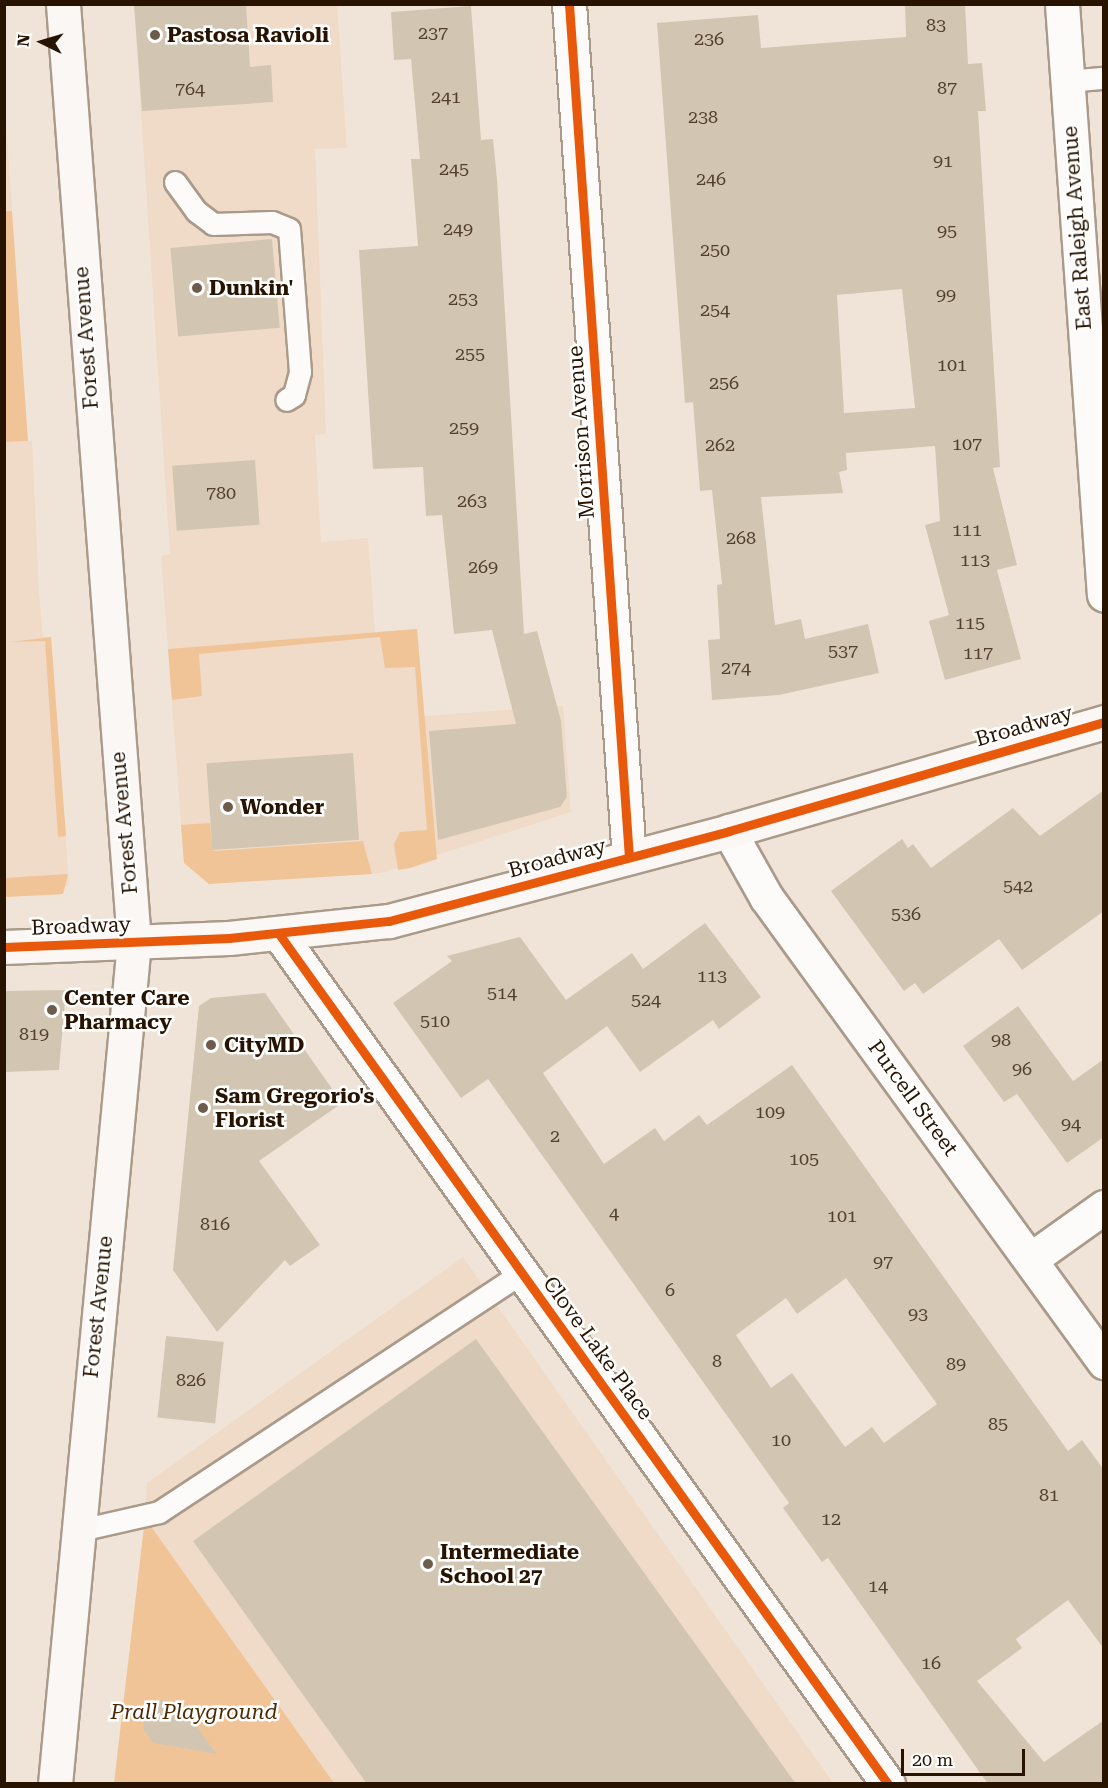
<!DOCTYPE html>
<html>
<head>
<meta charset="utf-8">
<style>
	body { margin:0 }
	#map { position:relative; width:1108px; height:1788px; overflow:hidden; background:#f0e4d8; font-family:"Roboto Serif",serif }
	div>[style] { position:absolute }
	.built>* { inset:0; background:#efdbc8 }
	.green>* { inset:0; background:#f1c498 }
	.building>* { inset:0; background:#d2c6b3; transform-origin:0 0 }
	.roads { filter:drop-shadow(2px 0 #aa9a8a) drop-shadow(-2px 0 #aa9a8a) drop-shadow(0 2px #aa9a8a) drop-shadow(0 -2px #aa9a8a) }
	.lane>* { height:21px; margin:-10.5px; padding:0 10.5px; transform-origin:10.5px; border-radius:10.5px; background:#fdfbf9 }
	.street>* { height:33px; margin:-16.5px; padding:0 16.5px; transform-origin:16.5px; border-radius:16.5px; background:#fdfbf9 }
	.secondary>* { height:33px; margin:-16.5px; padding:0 16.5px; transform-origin:16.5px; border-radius:16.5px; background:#faf7f5 }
	.cycleway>* { height:9px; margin:-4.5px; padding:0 4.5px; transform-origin:4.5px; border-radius:4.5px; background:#e8590c }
	.dots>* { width:16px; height:16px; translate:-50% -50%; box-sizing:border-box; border:3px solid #fff; border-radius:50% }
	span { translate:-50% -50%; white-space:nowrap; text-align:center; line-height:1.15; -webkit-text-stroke:5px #fff; paint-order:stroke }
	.number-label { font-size:18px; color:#52402d }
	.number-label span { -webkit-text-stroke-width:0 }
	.poi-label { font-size:21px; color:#271300; font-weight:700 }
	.left { translate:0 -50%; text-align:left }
	.street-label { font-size:21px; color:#271300 }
	.park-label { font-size:21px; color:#4d2a00; font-style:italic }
	.frame { position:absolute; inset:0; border:6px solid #271300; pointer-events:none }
	.north { position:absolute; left:12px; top:12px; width:60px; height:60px; -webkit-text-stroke:4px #fff; paint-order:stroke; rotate:275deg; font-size:16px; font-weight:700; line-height:24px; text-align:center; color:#271300 }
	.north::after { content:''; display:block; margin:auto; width:21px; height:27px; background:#271300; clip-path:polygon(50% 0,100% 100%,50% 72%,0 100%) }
	.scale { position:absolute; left:901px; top:1749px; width:124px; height:27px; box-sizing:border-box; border:3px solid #271300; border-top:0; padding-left:8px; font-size:18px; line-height:21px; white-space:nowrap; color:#271300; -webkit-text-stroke:4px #fff; paint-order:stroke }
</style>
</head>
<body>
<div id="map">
	<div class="built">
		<div style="clip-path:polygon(134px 5px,337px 5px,347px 148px,315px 149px,326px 434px,315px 435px,321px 542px,368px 538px,375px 632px,417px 629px,424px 716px,563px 706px,571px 812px,381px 873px,209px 884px,184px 863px,161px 556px,170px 554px)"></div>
		<div style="clip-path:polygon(4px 93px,12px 211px,4px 211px)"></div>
		<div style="clip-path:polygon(32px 441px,39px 593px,43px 637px,51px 637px,69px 884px,58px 895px,5px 897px,4px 442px)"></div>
		<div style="clip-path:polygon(463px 1257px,833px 1783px,334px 1783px,145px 1518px,147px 1483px)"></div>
	</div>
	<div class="green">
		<div style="clip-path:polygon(4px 211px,12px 211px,28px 441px,5px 442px)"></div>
		<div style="clip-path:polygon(417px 629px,437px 859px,410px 868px,398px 870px,394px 844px,400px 832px,427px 830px,415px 667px,385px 668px,380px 637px,199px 654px,202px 696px,172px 700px,168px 649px)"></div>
		<div style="clip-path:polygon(51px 637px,66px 836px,58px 837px,45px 641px,11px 642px)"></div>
		<div style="clip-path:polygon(210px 823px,213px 851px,363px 841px,372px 874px,209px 884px,184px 863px,181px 825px)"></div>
		<div style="clip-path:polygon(68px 874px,63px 894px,5px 897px,5px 878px)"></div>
		<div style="clip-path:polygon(145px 1518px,334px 1783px,114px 1783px)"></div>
	</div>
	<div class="building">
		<div style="clip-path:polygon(134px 4px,246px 4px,250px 67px,271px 65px,273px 102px,142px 111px)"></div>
		<div style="clip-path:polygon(evenodd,905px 4px,965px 4px,968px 64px,982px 63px,986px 111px,978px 111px,1000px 467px,993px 468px,1017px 565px,997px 570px,1021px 659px,945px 680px,929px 621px,949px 615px,925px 525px,940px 521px,935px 446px,846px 453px,847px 470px,839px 472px,843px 493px,761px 497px,775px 625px,801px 619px,805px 639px,868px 624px,879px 673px,779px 695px,712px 700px,708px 640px,720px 639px,717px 585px,722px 584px,712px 490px,700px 491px,693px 402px,685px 403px,657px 23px,758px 15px,761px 48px,824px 43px,906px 37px,905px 4px,902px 289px,915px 408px,844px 413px,837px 295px,902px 289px)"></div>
		<div style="clip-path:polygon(471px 6px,481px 140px,493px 139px,497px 179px,524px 634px,537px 631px,561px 721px,567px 797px,560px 807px,438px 840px,429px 731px,516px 724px,492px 630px,454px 634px,442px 515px,426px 516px,423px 467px,373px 469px,359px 250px,418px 246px,411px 159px,420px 159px,411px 59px,394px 60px,391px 12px)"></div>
		<div style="left:272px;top:239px;width:89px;height:102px;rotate:85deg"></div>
		<div style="left:255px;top:460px;width:65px;height:83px;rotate:86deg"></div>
		<div style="left:353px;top:753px;width:87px;height:147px;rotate:86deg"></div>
		<div style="clip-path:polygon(1104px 790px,1104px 911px,1022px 970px,999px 939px,923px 994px,915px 983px,904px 991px,831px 891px,902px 839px,908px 848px,913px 844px,931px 868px,1013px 808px,1040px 836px)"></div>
		<div style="clip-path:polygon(evenodd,705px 923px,761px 997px,719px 1029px,713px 1020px,640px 1072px,607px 1026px,543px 1073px,604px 1164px,655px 1128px,664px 1141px,699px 1115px,707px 1125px,792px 1065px,1068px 1451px,1082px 1440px,1104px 1470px,1104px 1649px,1068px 1600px,1016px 1639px,1022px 1648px,977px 1681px,1044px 1762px,1104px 1720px,1104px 1784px,988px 1784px,828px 1558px,822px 1562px,783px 1508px,789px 1503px,488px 1079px,461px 1098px,393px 1003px,452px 961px,447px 956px,520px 937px,566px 1000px,632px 953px,643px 969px,705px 923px,846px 1278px,937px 1404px,884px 1443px,872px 1427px,845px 1447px,792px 1373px,771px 1388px,736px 1335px,786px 1298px,797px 1314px,846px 1278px)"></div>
		<div style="clip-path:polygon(66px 990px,59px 1070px,4px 1072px,4px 991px)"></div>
		<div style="clip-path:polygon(265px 993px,342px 1103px,259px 1161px,320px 1245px,290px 1266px,285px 1260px,217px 1332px,173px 1270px,199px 1006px,211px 998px)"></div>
		<div style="clip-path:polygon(1018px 1006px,1073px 1081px,1104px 1059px,1104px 1137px,1067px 1163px,1017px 1094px,1004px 1102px,963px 1046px)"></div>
		<div style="left:166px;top:1336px;width:58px;height:82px;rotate:6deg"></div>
		<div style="clip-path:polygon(476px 1339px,796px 1784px,367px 1784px,193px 1541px)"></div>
		<div style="clip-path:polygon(160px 1700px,179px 1702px,217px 1754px,153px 1743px,143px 1729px,147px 1711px)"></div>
	</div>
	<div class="roads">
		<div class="lane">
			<div style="left:1067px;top:81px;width:37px;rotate:-5deg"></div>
			<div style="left:175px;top:182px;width:36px;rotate:54deg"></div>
			<div style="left:196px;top:211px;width:21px;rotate:37deg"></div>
			<div style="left:213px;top:224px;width:59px;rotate:-1.9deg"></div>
			<div style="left:272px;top:222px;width:18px;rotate:22deg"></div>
			<div style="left:289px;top:229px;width:143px;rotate:85.6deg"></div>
			<div style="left:300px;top:372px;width:24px;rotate:105deg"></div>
			<div style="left:294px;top:395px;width:9px;rotate:148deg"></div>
			<div style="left:76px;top:1531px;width:85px;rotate:-12.9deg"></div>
			<div style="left:159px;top:1512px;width:434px;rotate:-33.4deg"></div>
		</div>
		<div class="street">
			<div style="left:569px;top:4px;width:855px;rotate:85.98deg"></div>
			<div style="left:1062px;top:4px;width:592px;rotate:85.94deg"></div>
			<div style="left:729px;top:831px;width:76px;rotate:60.7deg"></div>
			<div style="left:766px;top:897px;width:575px;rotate:53.99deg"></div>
			<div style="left:279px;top:934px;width:1046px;rotate:54.38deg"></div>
			<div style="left:1031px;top:1259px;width:90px;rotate:-35.5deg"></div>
		</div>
		<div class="secondary">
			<div style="left:4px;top:947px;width:225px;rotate:-2.3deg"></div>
			<div style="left:229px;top:938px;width:161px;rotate:-6.1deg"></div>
			<div style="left:389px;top:921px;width:352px;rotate:-14.8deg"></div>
			<div style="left:729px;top:831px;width:391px;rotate:-16.2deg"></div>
			<div style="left:55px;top:1784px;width:846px;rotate:-84.64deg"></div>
			<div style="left:134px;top:942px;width:941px;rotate:-94.33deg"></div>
		</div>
	</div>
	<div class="cycleway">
		<div style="left:569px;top:4px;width:855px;rotate:85.98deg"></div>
		<div style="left:279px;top:934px;width:1046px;rotate:54.38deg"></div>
		<div style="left:4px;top:947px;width:225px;rotate:-2.3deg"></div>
		<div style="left:229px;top:938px;width:161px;rotate:-6.1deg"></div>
		<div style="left:389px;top:921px;width:352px;rotate:-14.8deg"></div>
		<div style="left:729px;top:831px;width:391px;rotate:-16.2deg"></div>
	</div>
	<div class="dots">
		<div style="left:155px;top:35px;background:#6d5c4c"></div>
		<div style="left:197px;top:288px;background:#6d5c4c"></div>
		<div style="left:228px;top:807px;background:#6d5c4c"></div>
		<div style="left:52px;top:1010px;background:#6d5c4c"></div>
		<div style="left:211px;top:1045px;background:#6d5c4c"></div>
		<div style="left:203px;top:1108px;background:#6d5c4c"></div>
		<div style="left:428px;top:1564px;background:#6d5c4c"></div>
	</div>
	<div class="number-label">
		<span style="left:936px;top:25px">83</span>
		<span style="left:433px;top:33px">237</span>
		<span style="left:709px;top:39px">236</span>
		<span style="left:947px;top:88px">87</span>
		<span style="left:190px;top:89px">764</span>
		<span style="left:446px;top:97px">241</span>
		<span style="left:703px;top:117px">238</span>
		<span style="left:943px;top:161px">91</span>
		<span style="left:454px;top:169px">245</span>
		<span style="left:711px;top:179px">246</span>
		<span style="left:458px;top:229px">249</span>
		<span style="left:947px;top:231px">95</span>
		<span style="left:715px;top:250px">250</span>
		<span style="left:946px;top:295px">99</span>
		<span style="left:463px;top:299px">253</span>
		<span style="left:715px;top:310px">254</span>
		<span style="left:470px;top:354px">255</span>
		<span style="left:952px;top:365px">101</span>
		<span style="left:724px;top:383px">256</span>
		<span style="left:464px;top:428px">259</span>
		<span style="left:967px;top:444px">107</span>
		<span style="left:720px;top:445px">262</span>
		<span style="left:221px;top:493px">780</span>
		<span style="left:472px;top:501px">263</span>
		<span style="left:967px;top:530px">111</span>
		<span style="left:741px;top:538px">268</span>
		<span style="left:975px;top:560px">113</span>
		<span style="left:483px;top:567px">269</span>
		<span style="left:970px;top:623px">115</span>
		<span style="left:843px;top:651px">537</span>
		<span style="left:978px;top:653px">117</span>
		<span style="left:736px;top:668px">274</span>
		<span style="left:1018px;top:886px">542</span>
		<span style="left:906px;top:914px">536</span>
		<span style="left:712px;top:976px">113</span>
		<span style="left:502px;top:993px">514</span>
		<span style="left:646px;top:1000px">524</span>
		<span style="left:435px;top:1021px">510</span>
		<span style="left:34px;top:1034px">819</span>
		<span style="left:1001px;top:1040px">98</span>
		<span style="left:1022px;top:1069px">96</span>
		<span style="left:770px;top:1112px">109</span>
		<span style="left:1071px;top:1124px">94</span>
		<span style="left:555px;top:1136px">2</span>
		<span style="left:804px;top:1159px">105</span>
		<span style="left:614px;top:1213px">4</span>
		<span style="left:842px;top:1216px">101</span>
		<span style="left:215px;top:1224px">816</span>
		<span style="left:883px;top:1262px">97</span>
		<span style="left:670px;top:1290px">6</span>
		<span style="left:918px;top:1314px">93</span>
		<span style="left:717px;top:1361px">8</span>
		<span style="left:956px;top:1364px">89</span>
		<span style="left:191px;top:1380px">826</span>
		<span style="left:998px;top:1424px">85</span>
		<span style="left:781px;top:1440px">10</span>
		<span style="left:1049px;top:1495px">81</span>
		<span style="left:831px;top:1519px">12</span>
		<span style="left:878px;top:1586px">14</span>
		<span style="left:931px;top:1663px">16</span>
	</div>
	<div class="poi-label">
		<span class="left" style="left:167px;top:35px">Pastosa Ravioli</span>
		<span class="left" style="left:209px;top:288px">Dunkin'</span>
		<span class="left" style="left:240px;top:807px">Wonder</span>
		<span class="left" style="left:64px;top:1010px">Center Care<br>Pharmacy</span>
		<span class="left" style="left:224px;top:1045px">CityMD</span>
		<span class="left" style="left:215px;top:1108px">Sam Gregorio's<br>Florist</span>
		<span class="left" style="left:440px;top:1564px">Intermediate<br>School 27</span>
	</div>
	<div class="street-label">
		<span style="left:1077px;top:228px;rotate:-94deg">East Raleigh Avenue</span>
		<span style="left:86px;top:338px;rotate:-94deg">Forest Avenue</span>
		<span style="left:581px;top:432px;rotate:-94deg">Morrison Avenue</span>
		<span style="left:1024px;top:726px;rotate:-16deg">Broadway</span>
		<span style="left:124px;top:823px;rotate:-95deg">Forest Avenue</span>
		<span style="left:557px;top:858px;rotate:-15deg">Broadway</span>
		<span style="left:81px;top:926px;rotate:-2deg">Broadway</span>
		<span style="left:913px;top:1098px;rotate:54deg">Purcell Street</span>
		<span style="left:98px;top:1307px;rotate:-84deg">Forest Avenue</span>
		<span style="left:598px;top:1348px;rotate:54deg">Clove Lake Place</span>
	</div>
	<div class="park-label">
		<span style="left:194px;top:1712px">Prall Playground</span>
	</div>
	<div class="frame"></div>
	<div class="north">N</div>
	<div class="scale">20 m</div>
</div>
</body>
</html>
